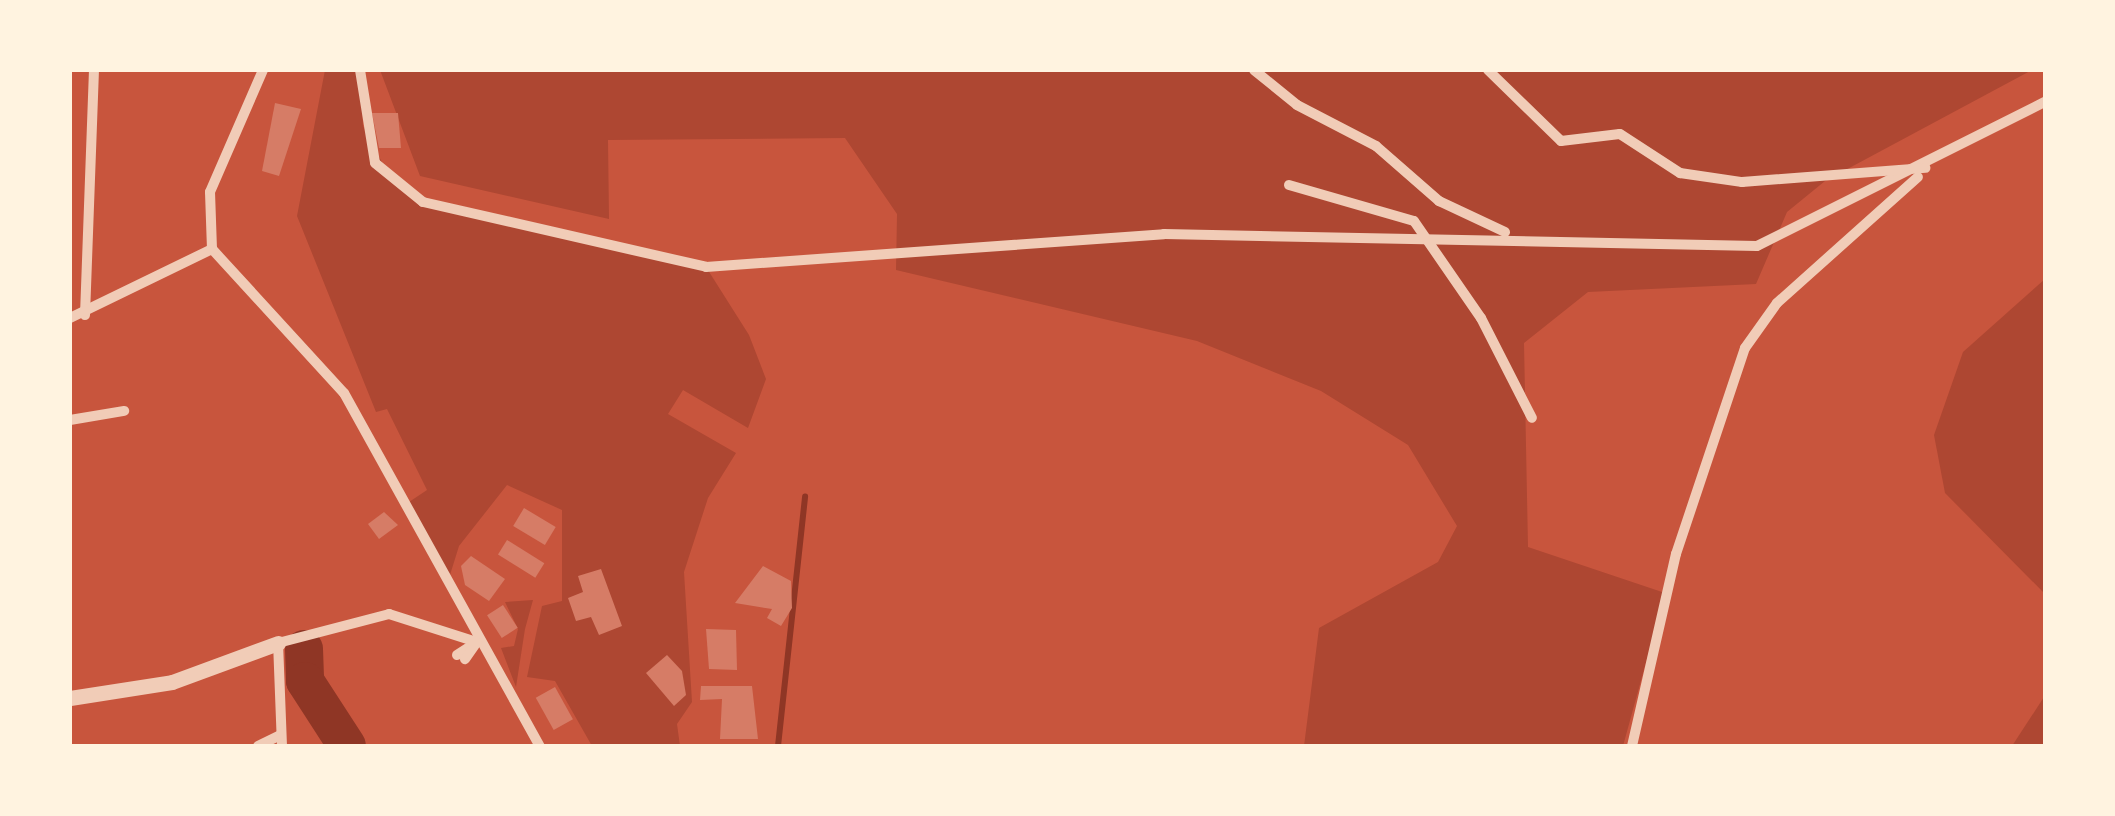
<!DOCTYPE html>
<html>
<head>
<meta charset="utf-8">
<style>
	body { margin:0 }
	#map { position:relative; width:2115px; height:816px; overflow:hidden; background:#c8553d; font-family:Commissioner,sans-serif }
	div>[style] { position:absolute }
	.green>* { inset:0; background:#ae4732 }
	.stream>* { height:6px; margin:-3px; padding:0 3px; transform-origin:3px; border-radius:3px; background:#8f3625 }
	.river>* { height:38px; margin:-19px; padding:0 19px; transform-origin:19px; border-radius:19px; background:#8f3625 }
	.building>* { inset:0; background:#d67c66; transform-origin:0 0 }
	.minor>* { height:10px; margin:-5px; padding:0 5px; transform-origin:5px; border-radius:5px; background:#f1ccb7 }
	.tertiary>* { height:15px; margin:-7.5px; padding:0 7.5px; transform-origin:7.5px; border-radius:7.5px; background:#f1ccb7 }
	span { translate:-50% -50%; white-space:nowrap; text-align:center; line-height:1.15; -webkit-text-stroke:8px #fff3e0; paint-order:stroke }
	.frame { position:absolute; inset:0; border:72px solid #fff3e0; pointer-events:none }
</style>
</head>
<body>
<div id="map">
	<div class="green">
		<div style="clip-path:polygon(325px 70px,360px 70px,363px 126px,394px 185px,423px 202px,706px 267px,749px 335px,766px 379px,748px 428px,683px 390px,668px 414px,736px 453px,708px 498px,684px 572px,692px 702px,677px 724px,680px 746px,592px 746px,555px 681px,527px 677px,542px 606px,562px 601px,562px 510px,507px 485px,459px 546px,450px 575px,409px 502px,427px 490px,387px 409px,376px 412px,297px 216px)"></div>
		<div style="clip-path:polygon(380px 70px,2032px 70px,1825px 181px,1787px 212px,1756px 284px,1588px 292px,1524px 343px,1528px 547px,1665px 593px,1623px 746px,1304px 746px,1319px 628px,1438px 562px,1457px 526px,1408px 445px,1321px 391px,1197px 341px,896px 270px,897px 214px,845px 138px,608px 140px,609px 219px,420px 176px)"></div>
		<div style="clip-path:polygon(2045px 279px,2045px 594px,1945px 493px,1934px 435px,1963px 352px)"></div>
		<div style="clip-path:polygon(533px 600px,525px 629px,516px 687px,501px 648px,514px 646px,518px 629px,505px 602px)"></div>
		<div style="clip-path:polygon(2045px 696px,2045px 746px,2012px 746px,2044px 697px)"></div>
	</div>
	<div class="stream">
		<div style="left:778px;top:746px;width:251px;rotate:-83.8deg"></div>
	</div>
	<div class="river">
		<div style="left:304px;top:649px;width:32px;rotate:88deg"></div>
		<div style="left:305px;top:681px;width:77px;rotate:57.1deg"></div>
	</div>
	<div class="building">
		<div style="clip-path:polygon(275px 103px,301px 109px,279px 176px,262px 171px)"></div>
		<div style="clip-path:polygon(372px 113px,398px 113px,401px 148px,379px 148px)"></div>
		<div style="left:524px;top:508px;width:37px;height:21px;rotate:31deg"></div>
		<div style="clip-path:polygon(384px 512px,398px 525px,379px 539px,368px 524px)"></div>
		<div style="left:507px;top:540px;width:44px;height:17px;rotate:32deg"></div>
		<div style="clip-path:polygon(471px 556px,505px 579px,489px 601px,465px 585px,461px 566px)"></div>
		<div style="clip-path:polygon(763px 566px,791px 581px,792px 608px,781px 626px,767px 618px,772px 609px,735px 603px)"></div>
		<div style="clip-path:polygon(601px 569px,622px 626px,599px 635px,591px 617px,576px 621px,568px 598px,583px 592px,578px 576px)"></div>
		<div style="left:503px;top:605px;width:27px;height:19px;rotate:57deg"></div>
		<div style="clip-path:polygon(706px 629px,736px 630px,737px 670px,709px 669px)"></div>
		<div style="clip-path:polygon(667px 655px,682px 671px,686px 695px,674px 706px,646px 673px)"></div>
		<div style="clip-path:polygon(701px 686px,752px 686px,758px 739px,720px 739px,722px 699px,700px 700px)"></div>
		<div style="left:555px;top:687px;width:37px;height:22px;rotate:61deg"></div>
	</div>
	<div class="minor">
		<div style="left:263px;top:70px;width:133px;rotate:113.5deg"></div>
		<div style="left:210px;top:192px;width:57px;rotate:88deg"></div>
		<div style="left:212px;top:249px;width:195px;rotate:47.5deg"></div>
		<div style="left:344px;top:393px;width:404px;rotate:61deg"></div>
		<div style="left:360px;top:70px;width:94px;rotate:80.8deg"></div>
		<div style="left:375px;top:163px;width:62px;rotate:39.1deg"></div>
		<div style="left:423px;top:202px;width:290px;rotate:12.9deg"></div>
		<div style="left:706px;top:267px;width:459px;rotate:-4.1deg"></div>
		<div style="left:1164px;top:234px;width:593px;rotate:1.16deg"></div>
		<div style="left:1757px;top:246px;width:322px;rotate:-26.6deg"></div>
		<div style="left:1254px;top:70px;width:55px;rotate:39.1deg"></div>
		<div style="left:1297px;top:105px;width:89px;rotate:27.4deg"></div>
		<div style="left:1376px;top:146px;width:84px;rotate:41.1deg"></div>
		<div style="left:1439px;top:201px;width:73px;rotate:25.2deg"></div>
		<div style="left:1488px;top:70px;width:102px;rotate:44.2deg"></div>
		<div style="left:1561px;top:141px;width:59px;rotate:-6.8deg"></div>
		<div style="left:1620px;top:134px;width:72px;rotate:33deg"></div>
		<div style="left:1680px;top:173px;width:63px;rotate:8.3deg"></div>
		<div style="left:1742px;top:182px;width:184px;rotate:-4.4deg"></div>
		<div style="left:1289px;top:185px;width:130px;rotate:16.1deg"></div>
		<div style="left:1414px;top:221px;width:118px;rotate:55.4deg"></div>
		<div style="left:1481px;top:318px;width:112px;rotate:63deg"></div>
		<div style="left:85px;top:315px;width:245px;rotate:-87.9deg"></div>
		<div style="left:70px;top:318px;width:158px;rotate:-25.9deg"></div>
		<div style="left:70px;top:420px;width:55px;rotate:-9.5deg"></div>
		<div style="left:457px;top:655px;width:24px;rotate:-33deg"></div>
		<div style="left:477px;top:642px;width:21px;rotate:125deg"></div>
		<div style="left:258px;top:746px;width:25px;rotate:-26deg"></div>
		<div style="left:282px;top:746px;width:103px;rotate:-92.2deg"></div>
		<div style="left:278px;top:643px;width:115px;rotate:-14.6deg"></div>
		<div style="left:389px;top:614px;width:92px;rotate:17.7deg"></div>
		<div style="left:1632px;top:746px;width:197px;rotate:-77.1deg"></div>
		<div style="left:1676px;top:554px;width:217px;rotate:-71.5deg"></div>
		<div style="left:1745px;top:348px;width:55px;rotate:-54.6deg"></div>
		<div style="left:1777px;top:303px;width:189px;rotate:-41.8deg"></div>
	</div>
	<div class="tertiary">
		<div style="left:70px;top:698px;width:103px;rotate:-8.9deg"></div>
		<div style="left:172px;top:682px;width:113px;rotate:-20.2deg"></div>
	</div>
	<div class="frame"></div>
</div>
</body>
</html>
